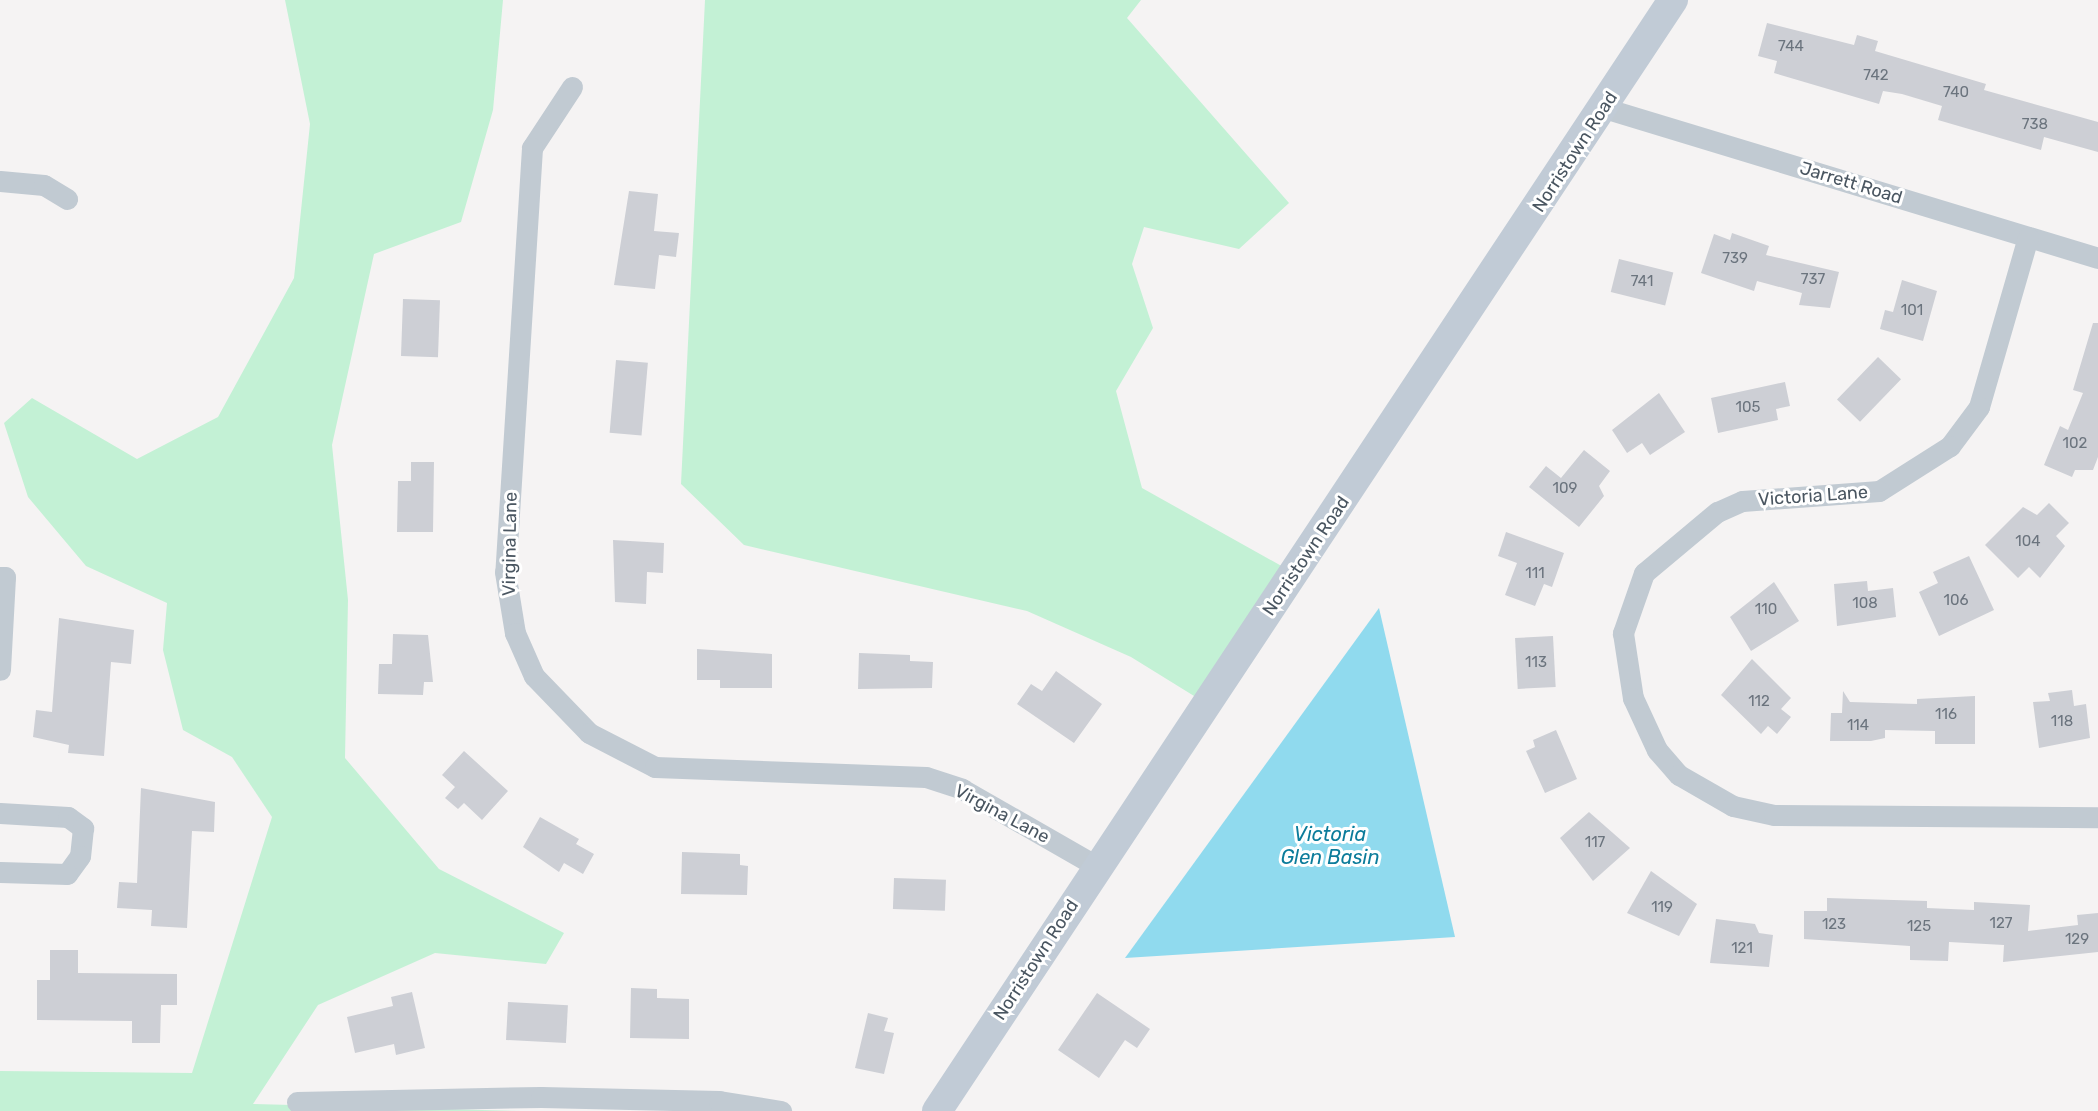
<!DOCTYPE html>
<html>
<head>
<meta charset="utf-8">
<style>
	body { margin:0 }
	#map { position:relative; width:2098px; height:1111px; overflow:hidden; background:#f5f3f3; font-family:Rubik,sans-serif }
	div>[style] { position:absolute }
	.green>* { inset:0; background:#c3f1d5 }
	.water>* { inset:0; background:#90daee }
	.building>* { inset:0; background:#cdcfd5; transform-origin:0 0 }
	.minor>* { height:21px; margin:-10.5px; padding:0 10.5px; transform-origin:10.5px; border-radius:10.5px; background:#c1cad2 }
	.secondary>* { height:30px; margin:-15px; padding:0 15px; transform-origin:15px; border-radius:15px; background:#c1cbd6 }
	span { translate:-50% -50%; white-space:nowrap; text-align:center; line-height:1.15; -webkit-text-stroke:6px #fff; paint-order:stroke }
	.number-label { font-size:15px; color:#6b747e }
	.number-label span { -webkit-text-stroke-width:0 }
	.street-label { font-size:18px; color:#4a5661 }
	.water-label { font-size:20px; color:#0c7c9b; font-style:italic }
</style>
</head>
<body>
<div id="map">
	<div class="green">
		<div style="clip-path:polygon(285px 0,503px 0,493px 110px,461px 222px,374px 254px,332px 445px,348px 600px,345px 758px,439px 869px,564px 933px,546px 964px,435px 953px,318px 1005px,253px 1104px,522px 1111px,0 1111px,0 1071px,192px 1073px,272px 817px,232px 757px,183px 730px,163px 650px,167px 603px,86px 566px,28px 497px,4px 423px,32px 398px,137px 459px,218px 417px,294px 278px,310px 124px)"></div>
		<div style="clip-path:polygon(705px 0,1141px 0,1127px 18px,1289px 203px,1239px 249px,1144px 227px,1132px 264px,1153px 328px,1116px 391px,1142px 488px,1294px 573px,1207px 704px,1131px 657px,1027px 611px,744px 545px,681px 484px)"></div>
	</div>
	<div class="water">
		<div style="clip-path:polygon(1379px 608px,1455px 937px,1125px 958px)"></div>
	</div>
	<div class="building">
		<div style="clip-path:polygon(1767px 23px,1854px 45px,1857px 35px,1878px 41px,1875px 51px,1986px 84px,1984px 90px,2098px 122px,2098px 152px,2044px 137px,2041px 150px,1938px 120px,1942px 106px,1902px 94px,1883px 91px,1879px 104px,1774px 73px,1777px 61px,1758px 56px)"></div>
		<div style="clip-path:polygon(629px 191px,658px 194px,654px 231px,679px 233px,676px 257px,659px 255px,655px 289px,614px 285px)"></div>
		<div style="clip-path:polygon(1732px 233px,1769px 246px,1766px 255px,1839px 272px,1830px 308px,1799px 305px,1802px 293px,1757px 281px,1754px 291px,1701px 273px,1714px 234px,1730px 240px)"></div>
		<div style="left:1619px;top:259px;width:56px;height:34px;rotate:14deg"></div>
		<div style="clip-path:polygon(1902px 280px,1937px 291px,1923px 341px,1880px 329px,1885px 310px,1893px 312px)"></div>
		<div style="left:403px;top:299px;width:37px;height:57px;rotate:2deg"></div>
		<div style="clip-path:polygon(2093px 323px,2098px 323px,2098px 457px,2093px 470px,2075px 470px,2072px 477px,2044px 465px,2060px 426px,2068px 430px,2083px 393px,2073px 390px)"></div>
		<div style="left:1878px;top:357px;width:32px;height:59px;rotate:44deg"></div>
		<div style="left:616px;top:360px;width:32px;height:73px;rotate:5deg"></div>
		<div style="clip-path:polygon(1785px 382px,1790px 406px,1776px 409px,1778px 420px,1718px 433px,1711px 398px)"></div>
		<div style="clip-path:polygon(1659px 393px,1685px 432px,1650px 455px,1642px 443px,1627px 453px,1612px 430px)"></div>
		<div style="clip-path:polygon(1584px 450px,1610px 471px,1599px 486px,1604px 496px,1579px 527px,1529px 487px,1546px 466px,1561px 478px)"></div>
		<div style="clip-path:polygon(411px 462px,434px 462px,433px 532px,397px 532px,398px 481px,411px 481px)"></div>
		<div style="clip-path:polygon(2049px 503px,2069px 523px,2056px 536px,2065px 546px,2040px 578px,2029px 567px,2018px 578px,1985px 545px,2023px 507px,2037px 515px)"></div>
		<div style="clip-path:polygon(1506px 532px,1564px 553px,1552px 587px,1544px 584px,1535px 606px,1505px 595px,1517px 563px,1498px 556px)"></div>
		<div style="clip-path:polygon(613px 540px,664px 543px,663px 573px,647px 572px,646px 604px,615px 602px)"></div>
		<div style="clip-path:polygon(1969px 556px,1994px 610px,1939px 636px,1919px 592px,1938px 583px,1933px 572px)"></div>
		<div style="clip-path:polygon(1867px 581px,1868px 591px,1893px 588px,1896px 617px,1837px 626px,1834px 584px)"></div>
		<div style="clip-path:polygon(1774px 582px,1799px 621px,1751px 651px,1730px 617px)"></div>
		<div style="clip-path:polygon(59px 618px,134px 630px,131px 664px,111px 662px,104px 756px,68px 753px,69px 745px,33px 737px,36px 710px,52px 712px)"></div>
		<div style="clip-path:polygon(393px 634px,428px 635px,433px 682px,424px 682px,423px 695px,378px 694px,379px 664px,392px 664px)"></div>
		<div style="left:1553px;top:636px;width:51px;height:38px;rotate:87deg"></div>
		<div style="clip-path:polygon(697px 649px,772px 654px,772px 688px,720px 688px,720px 680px,697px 680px)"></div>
		<div style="clip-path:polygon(859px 653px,910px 655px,910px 661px,933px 662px,932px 688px,858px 689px)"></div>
		<div style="clip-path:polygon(1752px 659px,1791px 698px,1781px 709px,1791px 717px,1777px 734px,1768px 726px,1761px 734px,1721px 695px)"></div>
		<div style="clip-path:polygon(1056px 671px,1102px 704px,1074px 743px,1017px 704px,1031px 684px,1042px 691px)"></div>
		<div style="clip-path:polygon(2072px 690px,2074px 706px,2086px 704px,2090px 738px,2039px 748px,2033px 702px,2050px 701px,2048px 693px)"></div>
		<div style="clip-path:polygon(1843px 691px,1850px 702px,1917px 704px,1917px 699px,1975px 696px,1975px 744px,1935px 744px,1935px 731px,1885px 730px,1885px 738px,1871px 741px,1830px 741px,1831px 713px,1842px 713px)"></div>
		<div style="clip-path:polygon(1556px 730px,1577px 779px,1545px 793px,1526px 751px,1535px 747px,1533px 740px)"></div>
		<div style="clip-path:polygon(464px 751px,508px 791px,482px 820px,464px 803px,458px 809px,445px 798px,455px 787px,442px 775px)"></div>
		<div style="clip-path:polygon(141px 788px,215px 802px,214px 832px,192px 831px,187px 928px,151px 926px,152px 910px,117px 908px,119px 882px,137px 883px)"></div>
		<div style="clip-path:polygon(1589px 812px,1630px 848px,1593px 881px,1560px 838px)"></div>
		<div style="clip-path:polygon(540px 817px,579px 839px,576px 844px,594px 854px,583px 874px,564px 863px,559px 872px,523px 847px)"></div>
		<div style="clip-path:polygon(682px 852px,740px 854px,740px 865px,748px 866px,747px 895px,681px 894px)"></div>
		<div style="clip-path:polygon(1651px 871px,1697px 904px,1679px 936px,1627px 913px)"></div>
		<div style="left:894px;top:878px;width:52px;height:31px;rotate:2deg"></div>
		<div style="clip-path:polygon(1827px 898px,1927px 901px,1927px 908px,1974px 910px,1974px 902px,2030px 905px,2028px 931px,2078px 925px,2077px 915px,2098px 913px,2098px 952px,2003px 962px,2004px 945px,1949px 942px,1948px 961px,1910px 960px,1910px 946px,1804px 939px,1804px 911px,1827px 911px)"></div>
		<div style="clip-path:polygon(1716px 919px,1755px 924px,1759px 933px,1773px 935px,1769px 967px,1710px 963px)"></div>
		<div style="clip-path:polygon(50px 950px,78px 950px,78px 973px,177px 974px,177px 1005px,161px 1005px,160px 1043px,132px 1043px,132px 1021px,37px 1020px,37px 980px,50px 980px)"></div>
		<div style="clip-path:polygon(631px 988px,657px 989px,657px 998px,689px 999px,689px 1039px,630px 1038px)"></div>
		<div style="clip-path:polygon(412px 992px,425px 1048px,396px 1055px,394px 1044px,355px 1053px,347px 1017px,393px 1006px,391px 997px)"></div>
		<div style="clip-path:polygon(1097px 993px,1150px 1029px,1137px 1048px,1125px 1040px,1099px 1078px,1058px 1050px)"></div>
		<div style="left:508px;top:1002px;width:60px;height:38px;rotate:3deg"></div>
		<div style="clip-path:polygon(868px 1013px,888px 1018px,884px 1031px,894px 1033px,884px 1074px,855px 1068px)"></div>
	</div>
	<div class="minor">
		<div style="left:572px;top:87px;width:73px;rotate:123.3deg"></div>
		<div style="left:532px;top:148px;width:425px;rotate:93.6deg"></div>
		<div style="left:505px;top:572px;width:62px;rotate:80.7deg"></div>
		<div style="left:515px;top:633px;width:47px;rotate:66.2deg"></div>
		<div style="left:534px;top:676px;width:79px;rotate:46deg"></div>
		<div style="left:589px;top:733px;width:74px;rotate:27.3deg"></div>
		<div style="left:655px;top:767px;width:271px;rotate:2.1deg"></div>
		<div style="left:926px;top:777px;width:38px;rotate:18deg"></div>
		<div style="left:962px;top:789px;width:157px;rotate:29.8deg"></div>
		<div style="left:1604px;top:108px;width:516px;rotate:16.89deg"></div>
		<div style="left:0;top:181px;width:44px;rotate:5.2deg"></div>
		<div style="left:44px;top:185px;width:27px;rotate:31deg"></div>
		<div style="left:2028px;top:237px;width:177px;rotate:106.1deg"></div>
		<div style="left:1979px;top:407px;width:49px;rotate:126.6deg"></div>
		<div style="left:1950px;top:446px;width:84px;rotate:147.6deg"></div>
		<div style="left:1879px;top:491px;width:137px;rotate:175.8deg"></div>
		<div style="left:1742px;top:501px;width:27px;rotate:156deg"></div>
		<div style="left:1717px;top:512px;width:95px;rotate:140.1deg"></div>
		<div style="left:1644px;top:573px;width:64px;rotate:109.3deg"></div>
		<div style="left:1623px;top:633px;width:66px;rotate:81.3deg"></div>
		<div style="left:1633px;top:698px;width:57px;rotate:65.2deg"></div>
		<div style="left:1657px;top:750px;width:33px;rotate:49deg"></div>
		<div style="left:1679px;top:775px;width:62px;rotate:29.9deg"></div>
		<div style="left:1733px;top:806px;width:42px;rotate:12.4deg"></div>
		<div style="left:1774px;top:815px;width:324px;rotate:0.4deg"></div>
		<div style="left:0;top:577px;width:5px"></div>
		<div style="left:5px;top:577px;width:93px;rotate:93.1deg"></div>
		<div style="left:0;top:813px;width:68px;rotate:3.4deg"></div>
		<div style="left:68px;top:817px;width:19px;rotate:36deg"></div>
		<div style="left:83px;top:828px;width:28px;rotate:96deg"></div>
		<div style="left:80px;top:856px;width:22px;rotate:126deg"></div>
		<div style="left:67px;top:874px;width:67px;rotate:-178.3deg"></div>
		<div style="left:297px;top:1102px;width:244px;rotate:-1.2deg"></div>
		<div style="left:541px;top:1097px;width:178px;rotate:1.3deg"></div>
		<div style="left:719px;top:1101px;width:63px;rotate:9.2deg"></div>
	</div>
	<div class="secondary">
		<div style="left:937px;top:1111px;width:1333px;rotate:-56.48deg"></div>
	</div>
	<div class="number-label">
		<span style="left:1791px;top:47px">744</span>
		<span style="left:1876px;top:76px">742</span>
		<span style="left:1956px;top:93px">740</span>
		<span style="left:2035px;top:125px">738</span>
		<span style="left:1735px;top:259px">739</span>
		<span style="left:1813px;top:280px">737</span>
		<span style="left:1642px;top:282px">741</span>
		<span style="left:1912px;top:311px">101</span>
		<span style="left:1748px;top:408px">105</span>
		<span style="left:2075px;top:444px">102</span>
		<span style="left:1565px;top:489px">109</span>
		<span style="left:2028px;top:542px">104</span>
		<span style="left:1535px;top:574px">111</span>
		<span style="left:1956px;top:601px">106</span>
		<span style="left:1865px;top:604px">108</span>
		<span style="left:1766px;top:610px">110</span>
		<span style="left:1536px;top:663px">113</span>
		<span style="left:1759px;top:702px">112</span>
		<span style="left:1946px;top:715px">116</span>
		<span style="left:2062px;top:722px">118</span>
		<span style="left:1858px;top:726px">114</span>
		<span style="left:1595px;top:843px">117</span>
		<span style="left:1662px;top:908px">119</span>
		<span style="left:2001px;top:924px">127</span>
		<span style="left:1834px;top:925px">123</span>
		<span style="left:1919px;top:927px">125</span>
		<span style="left:2077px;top:940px">129</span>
		<span style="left:1742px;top:949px">121</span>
	</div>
	<div class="street-label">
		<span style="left:1575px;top:152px;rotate:-57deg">Norristown Road</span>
		<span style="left:1851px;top:183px;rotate:17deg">Jarrett Road</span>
		<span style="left:1813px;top:496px;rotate:-4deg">Victoria Lane</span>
		<span style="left:510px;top:544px;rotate:-89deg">Virgina Lane</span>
		<span style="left:1306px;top:556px;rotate:-56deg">Norristown Road</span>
		<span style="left:1002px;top:814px;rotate:28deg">Virgina Lane</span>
		<span style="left:1036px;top:960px;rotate:-57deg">Norristown Road</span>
	</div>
	<div class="water-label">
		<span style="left:1330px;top:846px">Victoria<br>Glen Basin</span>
	</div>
</div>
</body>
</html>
